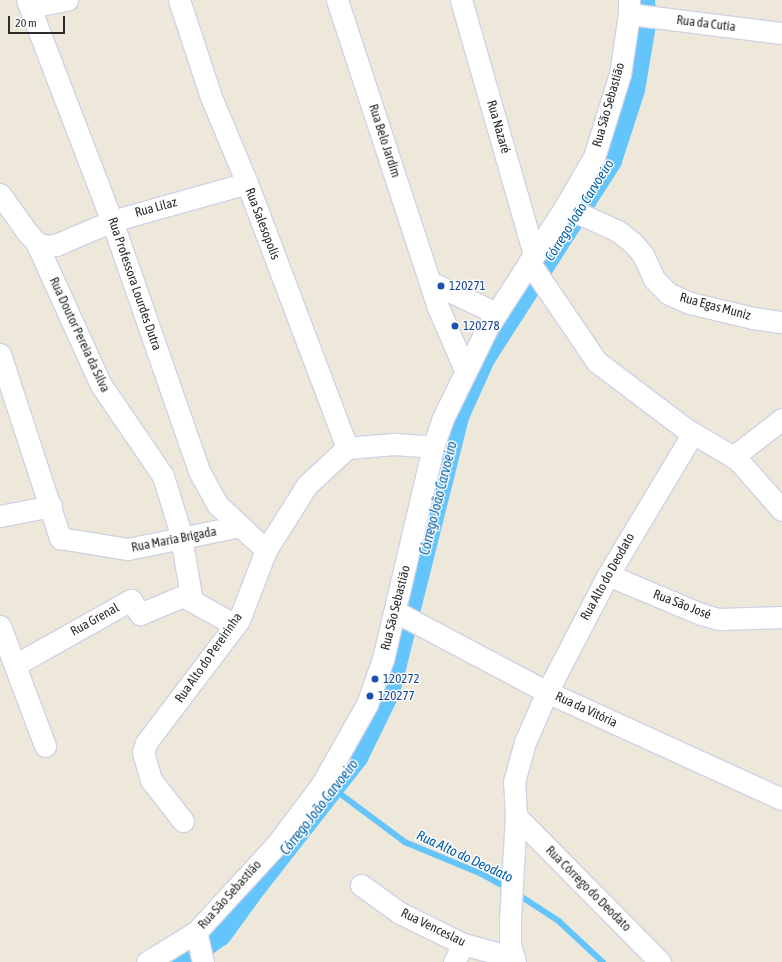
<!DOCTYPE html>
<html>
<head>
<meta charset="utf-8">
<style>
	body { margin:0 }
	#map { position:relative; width:782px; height:962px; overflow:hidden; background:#eee8db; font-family:"Asap Condensed",sans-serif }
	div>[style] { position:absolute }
	.stream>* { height:5.5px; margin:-2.75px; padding:0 2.75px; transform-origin:2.75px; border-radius:2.75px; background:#63c5fc }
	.canal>* { height:20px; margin:-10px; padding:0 10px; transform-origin:10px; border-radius:10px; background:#63c5fc }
	.roads { filter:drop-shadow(1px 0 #d0d2e5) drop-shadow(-1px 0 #d0d2e5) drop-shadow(0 1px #d0d2e5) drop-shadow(0 -1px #d0d2e5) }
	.minor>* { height:21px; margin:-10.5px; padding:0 10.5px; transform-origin:10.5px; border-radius:10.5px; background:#fff }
	.dots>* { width:11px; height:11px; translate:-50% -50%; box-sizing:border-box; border:2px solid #fff; border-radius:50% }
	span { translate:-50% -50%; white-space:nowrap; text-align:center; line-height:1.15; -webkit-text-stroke:3px #fff; paint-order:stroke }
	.street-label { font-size:13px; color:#2b2b2b }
	.transit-label { font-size:13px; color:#164399 }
	.left { translate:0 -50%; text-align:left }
	.water-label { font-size:14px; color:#0060aa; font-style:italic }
	.scale { position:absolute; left:8px; top:16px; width:57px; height:18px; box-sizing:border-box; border:2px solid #2b2b2b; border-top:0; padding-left:5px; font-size:12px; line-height:14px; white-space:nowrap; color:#2b2b2b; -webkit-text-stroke:3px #fff; paint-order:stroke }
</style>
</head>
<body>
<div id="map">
	<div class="stream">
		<div style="left:334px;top:789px;width:89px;rotate:36.7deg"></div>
		<div style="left:405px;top:842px;width:81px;rotate:22.5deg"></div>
		<div style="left:480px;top:873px;width:31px;rotate:29deg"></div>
		<div style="left:516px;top:893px;width:51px;rotate:33.1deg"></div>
		<div style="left:559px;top:921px;width:60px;rotate:43deg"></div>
	</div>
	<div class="canal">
		<div style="left:178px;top:962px;width:16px;rotate:-22deg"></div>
		<div style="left:193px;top:956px;width:34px;rotate:-36deg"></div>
		<div style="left:221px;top:936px;width:59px;rotate:-53.9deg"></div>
		<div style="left:256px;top:888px;width:165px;rotate:-51.9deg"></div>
		<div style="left:358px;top:758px;width:73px;rotate:-64.1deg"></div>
		<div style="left:390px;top:692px;width:284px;rotate:-75.9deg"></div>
		<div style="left:459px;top:417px;width:64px;rotate:-65.9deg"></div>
		<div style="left:485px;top:359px;width:235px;rotate:-57.3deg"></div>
		<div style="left:612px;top:161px;width:75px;rotate:-72.1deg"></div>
		<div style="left:635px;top:90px;width:66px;rotate:-80.4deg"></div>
		<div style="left:646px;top:25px;width:25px;rotate:-92deg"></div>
	</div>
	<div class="roads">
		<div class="minor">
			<div style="left:27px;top:0;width:237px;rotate:69deg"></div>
			<div style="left:112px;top:221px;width:267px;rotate:70.8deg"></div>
			<div style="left:200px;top:473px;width:37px;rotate:61deg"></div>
			<div style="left:218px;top:505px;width:66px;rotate:43.2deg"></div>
			<div style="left:179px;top:0;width:102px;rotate:71.7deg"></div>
			<div style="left:211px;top:97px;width:93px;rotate:67.3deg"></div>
			<div style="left:247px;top:183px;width:283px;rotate:69.3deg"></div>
			<div style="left:337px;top:0;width:321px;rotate:71.8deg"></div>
			<div style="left:437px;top:305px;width:71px;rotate:66.7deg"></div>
			<div style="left:461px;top:0;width:264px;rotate:74deg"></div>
			<div style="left:30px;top:7px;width:38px;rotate:-11deg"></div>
			<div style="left:629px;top:14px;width:154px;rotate:7.1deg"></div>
			<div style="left:0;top:194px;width:47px;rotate:54.6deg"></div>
			<div style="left:27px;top:232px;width:13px;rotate:48deg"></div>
			<div style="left:36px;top:242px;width:10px;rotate:24deg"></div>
			<div style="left:45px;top:246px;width:11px;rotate:-5deg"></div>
			<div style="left:56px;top:245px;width:61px;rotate:-23.2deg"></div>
			<div style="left:112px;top:221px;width:140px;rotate:-15.7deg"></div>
			<div style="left:565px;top:207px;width:58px;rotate:24.4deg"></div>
			<div style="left:618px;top:231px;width:19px;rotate:39deg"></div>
			<div style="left:633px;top:243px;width:16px;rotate:50deg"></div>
			<div style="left:643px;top:255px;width:26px;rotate:65deg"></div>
			<div style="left:654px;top:279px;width:21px;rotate:45deg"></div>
			<div style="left:669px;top:294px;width:23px;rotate:23deg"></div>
			<div style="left:690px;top:303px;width:65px;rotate:13.4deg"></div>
			<div style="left:753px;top:318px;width:29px;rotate:8deg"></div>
			<div style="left:36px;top:242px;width:157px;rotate:65.6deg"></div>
			<div style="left:101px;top:385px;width:110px;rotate:55.7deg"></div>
			<div style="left:163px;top:476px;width:58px;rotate:72.8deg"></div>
			<div style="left:180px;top:531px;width:71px;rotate:80.3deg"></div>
			<div style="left:529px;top:262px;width:121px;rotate:55.8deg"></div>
			<div style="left:597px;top:362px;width:111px;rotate:37deg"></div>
			<div style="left:686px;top:429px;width:59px;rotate:30.5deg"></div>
			<div style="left:737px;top:459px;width:68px;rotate:48.6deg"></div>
			<div style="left:430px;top:282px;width:73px;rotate:25.2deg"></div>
			<div style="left:0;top:354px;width:194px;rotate:71.9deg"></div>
			<div style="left:60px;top:538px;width:69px;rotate:9.2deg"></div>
			<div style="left:128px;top:549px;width:114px;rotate:-11.6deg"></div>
			<div style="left:733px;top:457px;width:62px;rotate:-37.8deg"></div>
			<div style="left:0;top:516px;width:52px;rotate:-11.1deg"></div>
			<div style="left:608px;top:575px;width:101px;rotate:22.8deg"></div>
			<div style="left:701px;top:614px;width:19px;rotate:16deg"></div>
			<div style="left:719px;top:619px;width:63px;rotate:-1.8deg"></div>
			<div style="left:396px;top:612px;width:171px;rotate:27.9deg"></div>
			<div style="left:547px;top:692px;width:258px;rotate:24.5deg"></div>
			<div style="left:0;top:626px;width:128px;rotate:69.4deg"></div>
			<div style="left:15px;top:665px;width:133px;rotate:-29.3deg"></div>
			<div style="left:131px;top:600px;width:17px;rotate:57deg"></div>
			<div style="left:140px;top:614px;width:47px;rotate:-22.7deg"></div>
			<div style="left:183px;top:596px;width:60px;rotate:29.1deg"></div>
			<div style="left:516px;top:816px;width:205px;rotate:45.4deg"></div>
			<div style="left:183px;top:821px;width:52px;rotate:-128deg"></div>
			<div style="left:151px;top:780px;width:29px;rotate:-106deg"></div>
			<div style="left:143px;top:752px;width:9px;rotate:-72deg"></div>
			<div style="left:146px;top:743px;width:154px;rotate:-52.9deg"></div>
			<div style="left:239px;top:620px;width:75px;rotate:-68.9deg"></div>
			<div style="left:266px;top:550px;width:77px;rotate:-57.8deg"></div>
			<div style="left:307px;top:485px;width:54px;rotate:-42.8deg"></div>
			<div style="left:347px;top:448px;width:47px;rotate:-4.9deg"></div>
			<div style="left:394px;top:444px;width:39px;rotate:4deg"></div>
			<div style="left:361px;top:885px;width:48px;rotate:35.7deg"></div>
			<div style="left:400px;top:913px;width:70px;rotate:26.2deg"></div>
			<div style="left:463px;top:944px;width:31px;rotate:15deg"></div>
			<div style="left:493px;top:952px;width:19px;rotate:32deg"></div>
			<div style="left:196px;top:932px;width:31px;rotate:77deg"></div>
			<div style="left:147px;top:962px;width:57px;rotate:-31.5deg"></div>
			<div style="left:196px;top:932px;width:118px;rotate:-47.4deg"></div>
			<div style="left:276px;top:845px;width:76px;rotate:-53deg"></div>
			<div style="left:322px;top:784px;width:92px;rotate:-60.6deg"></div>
			<div style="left:367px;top:704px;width:48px;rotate:-70.4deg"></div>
			<div style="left:383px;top:659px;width:218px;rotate:-76.7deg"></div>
			<div style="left:433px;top:447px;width:31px;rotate:-71deg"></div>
			<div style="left:443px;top:418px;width:100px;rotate:-63.9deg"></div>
			<div style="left:487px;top:328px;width:144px;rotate:-57.2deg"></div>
			<div style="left:565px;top:207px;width:58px;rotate:-59.9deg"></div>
			<div style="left:594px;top:157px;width:87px;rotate:-72.6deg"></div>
			<div style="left:620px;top:74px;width:61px;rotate:-81.5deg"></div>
			<div style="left:629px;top:14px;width:14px;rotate:-90deg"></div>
			<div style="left:454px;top:962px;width:20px;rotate:-63deg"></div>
			<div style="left:515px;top:962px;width:18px;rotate:-106deg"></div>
			<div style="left:510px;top:945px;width:26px;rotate:-90deg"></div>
			<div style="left:510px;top:919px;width:103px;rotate:-86.7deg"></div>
			<div style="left:516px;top:816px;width:34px;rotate:-93deg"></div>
			<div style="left:514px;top:782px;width:41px;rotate:-74.6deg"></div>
			<div style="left:525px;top:742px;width:55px;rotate:-66.3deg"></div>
			<div style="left:547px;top:692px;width:132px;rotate:-62.5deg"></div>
			<div style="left:608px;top:575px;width:165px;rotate:-59.1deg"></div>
		</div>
	</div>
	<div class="dots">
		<div style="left:441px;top:286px;background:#1a4fb4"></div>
		<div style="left:455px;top:326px;background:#1a4fb4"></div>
		<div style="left:375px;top:679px;background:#1a4fb4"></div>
		<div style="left:370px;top:696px;background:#1a4fb4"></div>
	</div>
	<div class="street-label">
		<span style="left:706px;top:24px;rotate:7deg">Rua da Cutia</span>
		<span style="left:609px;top:105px;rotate:-74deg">Rua São Sebastião</span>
		<span style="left:498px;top:127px;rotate:74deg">Rua Nazaré</span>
		<span style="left:384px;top:141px;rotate:72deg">Rua Belo Jardim</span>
		<span style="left:156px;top:208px;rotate:-15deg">Rua Lilaz</span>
		<span style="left:262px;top:224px;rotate:69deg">Rua Salesopolis</span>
		<span style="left:134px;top:284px;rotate:71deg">Rua Professora Lourdes Dutra</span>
		<span style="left:715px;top:307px;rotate:15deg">Rua Egas Muniz</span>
		<span style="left:79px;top:335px;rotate:65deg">Rua Doutor Pereia da Silva</span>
		<span style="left:174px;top:540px;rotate:-11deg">Rua Maria Brigada</span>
		<span style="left:608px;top:577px;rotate:-61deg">Rua Alto do Deodato</span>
		<span style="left:682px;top:605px;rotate:21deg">Rua São José</span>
		<span style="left:396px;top:608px;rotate:-76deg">Rua São Sebastião</span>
		<span style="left:95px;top:620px;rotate:-29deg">Rua Grenal</span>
		<span style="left:209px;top:658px;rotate:-55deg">Rua Alto do Pereirinha</span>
		<span style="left:586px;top:710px;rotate:25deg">Rua da Vitória</span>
		<span style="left:588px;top:889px;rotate:45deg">Rua Córrego do Deodato</span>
		<span style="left:230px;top:895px;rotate:-48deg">Rua São Sebastião</span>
		<span style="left:433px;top:928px;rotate:26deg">Rua Venceslau</span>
	</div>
	<div class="transit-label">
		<span class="left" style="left:449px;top:286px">120271</span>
		<span class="left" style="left:463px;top:326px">120278</span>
		<span class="left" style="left:383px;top:679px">120272</span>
		<span class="left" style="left:378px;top:696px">120277</span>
	</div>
	<div class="water-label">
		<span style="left:579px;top:210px;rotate:-58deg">Córrego João Carvoeiro</span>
		<span style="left:438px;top:498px;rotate:-76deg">Córrego João Carvoeiro</span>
		<span style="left:319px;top:807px;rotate:-52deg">Córrego João Carvoeiro</span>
		<span style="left:465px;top:856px;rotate:25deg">Rua Alto do Deodato</span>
	</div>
	<div class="scale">20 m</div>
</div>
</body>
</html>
